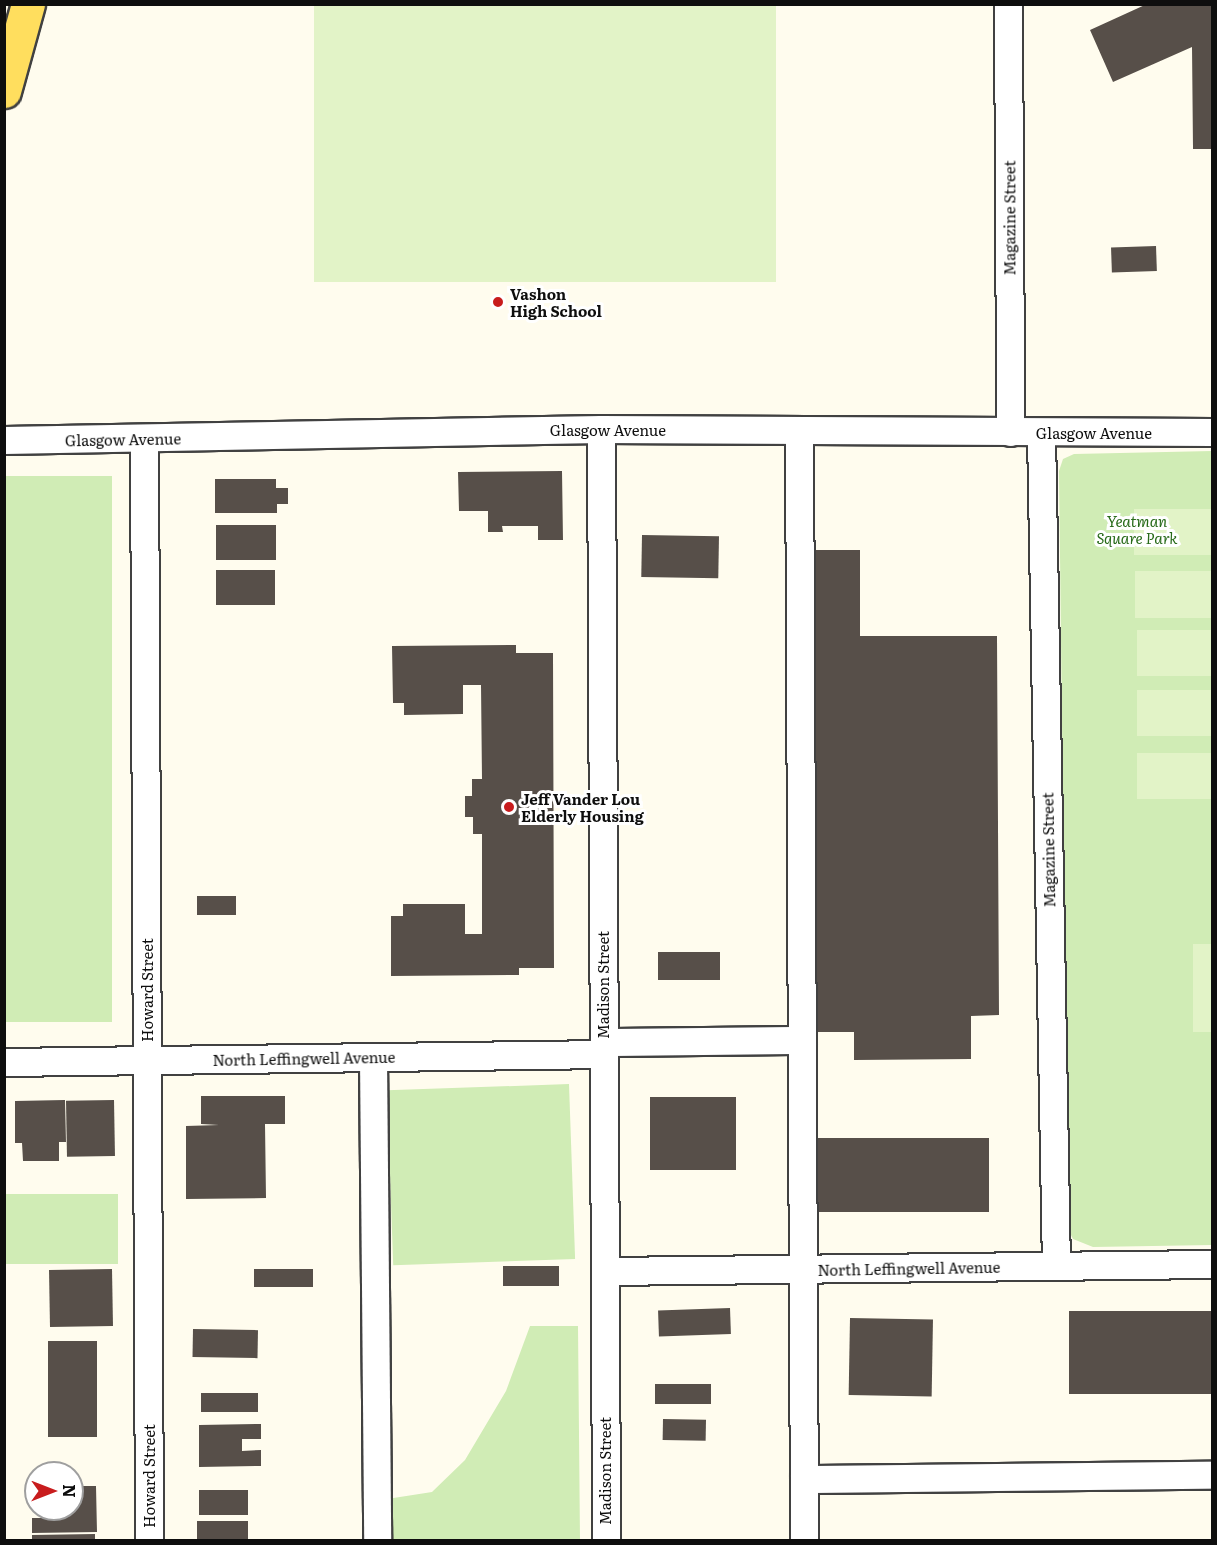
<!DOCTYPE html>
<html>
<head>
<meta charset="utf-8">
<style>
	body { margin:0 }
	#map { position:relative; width:1217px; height:1545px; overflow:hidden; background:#fffcee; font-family:Literata,serif }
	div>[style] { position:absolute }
	.green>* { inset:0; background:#d0ecb5; transform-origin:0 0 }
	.pitch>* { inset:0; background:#e2f3c7; transform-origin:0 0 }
	.building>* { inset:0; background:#574f49; transform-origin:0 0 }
	.roads { filter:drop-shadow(2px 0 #414141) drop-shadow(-2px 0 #414141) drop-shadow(0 2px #414141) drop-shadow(0 -2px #414141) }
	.minor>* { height:27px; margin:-13.5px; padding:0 13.5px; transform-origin:13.5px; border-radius:13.5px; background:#fff }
	.major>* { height:33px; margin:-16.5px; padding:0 16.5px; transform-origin:16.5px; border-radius:16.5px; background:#ffde5e }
	.dots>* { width:16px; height:16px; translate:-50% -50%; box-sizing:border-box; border:3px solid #fff; border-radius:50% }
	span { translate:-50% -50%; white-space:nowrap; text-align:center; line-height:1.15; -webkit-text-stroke:6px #fff; paint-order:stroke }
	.street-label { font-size:15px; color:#0e0e0e }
	.poi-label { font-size:15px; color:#0e0e0e; font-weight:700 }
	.left { translate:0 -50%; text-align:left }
	.park-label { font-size:15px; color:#276a19; font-style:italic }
	.frame { position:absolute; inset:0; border:6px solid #0e0e0e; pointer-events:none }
	.north { position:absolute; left:24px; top:1461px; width:60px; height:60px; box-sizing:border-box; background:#fff; border:2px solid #9f9f9f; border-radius:50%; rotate:90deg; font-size:16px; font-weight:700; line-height:24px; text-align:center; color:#0e0e0e }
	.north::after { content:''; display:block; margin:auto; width:21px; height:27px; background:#c81c1d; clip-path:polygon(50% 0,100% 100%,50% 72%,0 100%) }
</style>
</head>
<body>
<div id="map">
	<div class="green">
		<div style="clip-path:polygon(1212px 451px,1212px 1245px,1093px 1247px,1073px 1239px,1068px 1229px,1059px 471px,1063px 459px,1074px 454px)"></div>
		<div style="left:112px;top:476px;width:546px;height:107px;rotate:90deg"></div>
		<div style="left:569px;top:1084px;width:175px;height:182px;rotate:88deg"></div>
		<div style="left:118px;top:1194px;width:70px;height:113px;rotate:90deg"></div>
		<div style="clip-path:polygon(530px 1326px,578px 1326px,580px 1540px,386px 1540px,387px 1499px,432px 1492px,465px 1460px,506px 1391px)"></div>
	</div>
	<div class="pitch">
		<div style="left:314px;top:5px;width:462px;height:277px"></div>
		<div style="left:1212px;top:509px;width:46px;height:78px;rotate:90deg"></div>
		<div style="left:1135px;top:571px;width:77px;height:47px"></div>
		<div style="left:1212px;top:630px;width:46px;height:75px;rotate:90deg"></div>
		<div style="left:1212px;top:690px;width:46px;height:75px;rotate:90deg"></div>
		<div style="left:1212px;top:753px;width:46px;height:75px;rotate:90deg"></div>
		<div style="left:1193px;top:944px;width:19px;height:88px"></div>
	</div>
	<div class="building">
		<div style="clip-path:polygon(1147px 4px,1212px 4px,1212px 149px,1193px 149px,1192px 47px,1113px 82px,1090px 30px)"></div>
		<div style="left:1156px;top:246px;width:25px;height:45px;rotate:88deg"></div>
		<div style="clip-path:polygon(562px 471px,563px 540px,538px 540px,538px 526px,502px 526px,503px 532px,488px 532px,488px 511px,459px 511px,458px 472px)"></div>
		<div style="clip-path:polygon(215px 479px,276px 479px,276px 488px,288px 488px,288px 504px,277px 504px,277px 513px,215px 513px)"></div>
		<div style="left:216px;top:525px;width:60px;height:35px"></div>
		<div style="left:642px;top:535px;width:77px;height:42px;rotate:1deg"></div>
		<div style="clip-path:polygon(809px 550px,860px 550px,860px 636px,997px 636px,999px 1015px,971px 1016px,971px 1059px,854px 1060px,854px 1032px,812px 1032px)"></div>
		<div style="left:275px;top:570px;width:35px;height:59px;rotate:90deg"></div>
		<div style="clip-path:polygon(516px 645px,516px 653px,553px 653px,554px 968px,519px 968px,519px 975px,391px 976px,391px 916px,403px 916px,403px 904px,465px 904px,465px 934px,482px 934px,482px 834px,473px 834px,473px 817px,465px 817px,465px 796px,472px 796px,472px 779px,482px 779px,481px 685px,463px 685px,463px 714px,404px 715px,404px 703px,393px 703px,392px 646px)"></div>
		<div style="left:197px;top:896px;width:39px;height:19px"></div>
		<div style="left:658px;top:952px;width:62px;height:28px"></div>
		<div style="clip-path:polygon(201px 1096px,285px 1096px,285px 1124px,265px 1124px,266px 1198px,186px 1199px,186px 1126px,219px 1125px,201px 1124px)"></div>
		<div style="left:650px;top:1097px;width:86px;height:73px"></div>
		<div style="clip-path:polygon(65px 1100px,66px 1142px,59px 1142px,59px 1161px,23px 1161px,22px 1143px,15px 1143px,15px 1101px)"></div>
		<div style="left:114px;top:1100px;width:56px;height:48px;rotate:89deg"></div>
		<div style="left:815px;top:1138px;width:174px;height:74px"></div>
		<div style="left:503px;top:1266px;width:56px;height:20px"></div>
		<div style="left:112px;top:1269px;width:57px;height:63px;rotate:89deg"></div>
		<div style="left:254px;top:1269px;width:59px;height:18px"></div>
		<div style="left:730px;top:1308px;width:26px;height:72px;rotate:88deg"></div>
		<div style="left:1069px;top:1311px;width:143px;height:83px"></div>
		<div style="left:850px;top:1318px;width:83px;height:77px;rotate:1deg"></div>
		<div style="left:193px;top:1329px;width:65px;height:28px;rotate:1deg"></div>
		<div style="left:48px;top:1341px;width:49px;height:96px"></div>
		<div style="left:711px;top:1384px;width:20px;height:56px;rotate:90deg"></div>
		<div style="left:258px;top:1393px;width:19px;height:57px;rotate:90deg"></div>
		<div style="left:663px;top:1419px;width:43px;height:21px;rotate:1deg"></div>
		<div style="clip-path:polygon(261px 1424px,261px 1439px,242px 1439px,242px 1451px,261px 1450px,261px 1466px,199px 1467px,199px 1425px)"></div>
		<div style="clip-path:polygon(72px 1486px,96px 1486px,97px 1532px,32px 1533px,32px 1518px,52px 1518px,51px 1509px,72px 1509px)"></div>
		<div style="left:199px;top:1490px;width:49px;height:25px"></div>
		<div style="left:197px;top:1521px;width:51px;height:19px"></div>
		<div style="clip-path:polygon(95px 1534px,95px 1540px,32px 1540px,32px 1535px)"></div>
	</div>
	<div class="roads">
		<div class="minor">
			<div style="left:1008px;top:4px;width:428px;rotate:89.7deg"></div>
			<div style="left:601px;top:429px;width:1111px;rotate:89.74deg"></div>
			<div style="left:799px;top:430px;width:1110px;rotate:89.74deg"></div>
			<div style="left:1041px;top:433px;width:833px;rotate:88.97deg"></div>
			<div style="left:144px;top:439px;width:1101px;rotate:89.74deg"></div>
			<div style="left:4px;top:440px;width:597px;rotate:-1.06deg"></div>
			<div style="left:601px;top:429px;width:611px;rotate:0.28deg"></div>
			<div style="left:604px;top:1042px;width:198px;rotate:-0.6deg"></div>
			<div style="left:373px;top:1057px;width:483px;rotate:89.5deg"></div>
			<div style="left:4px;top:1062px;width:600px;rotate:-0.76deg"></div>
			<div style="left:605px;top:1271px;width:607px;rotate:-0.66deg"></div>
			<div style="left:804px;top:1479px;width:408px;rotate:-0.6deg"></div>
		</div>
		<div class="major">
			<div style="left:4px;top:91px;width:90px;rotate:-74.6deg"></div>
		</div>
	</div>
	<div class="dots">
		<div style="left:498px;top:302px;background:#c81c1d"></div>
		<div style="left:509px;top:807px;background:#c81c1d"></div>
	</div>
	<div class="street-label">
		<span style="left:1009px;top:218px;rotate:-90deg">Magazine Street</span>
		<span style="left:608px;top:430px">Glasgow Avenue</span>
		<span style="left:1094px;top:433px">Glasgow Avenue</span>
		<span style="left:123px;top:439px;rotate:-1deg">Glasgow Avenue</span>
		<span style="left:1048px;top:850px;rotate:-91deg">Magazine Street</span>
		<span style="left:603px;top:985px;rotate:-90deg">Madison Street</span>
		<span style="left:147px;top:990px;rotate:-90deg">Howard Street</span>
		<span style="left:304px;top:1058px;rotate:-1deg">North Leffingwell Avenue</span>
		<span style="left:909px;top:1268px;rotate:-1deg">North Leffingwell Avenue</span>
		<span style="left:605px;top:1471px;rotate:-90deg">Madison Street</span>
		<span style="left:149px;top:1476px;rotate:-90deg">Howard Street</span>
	</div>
	<div class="poi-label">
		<span class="left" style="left:510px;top:302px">Vashon<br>High School</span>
		<span class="left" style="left:521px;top:807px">Jeff Vander Lou<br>Elderly Housing</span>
	</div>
	<div class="park-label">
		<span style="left:1137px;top:529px">Yeatman<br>Square Park</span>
	</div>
	<div class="frame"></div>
	<div class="north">N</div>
</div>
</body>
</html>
